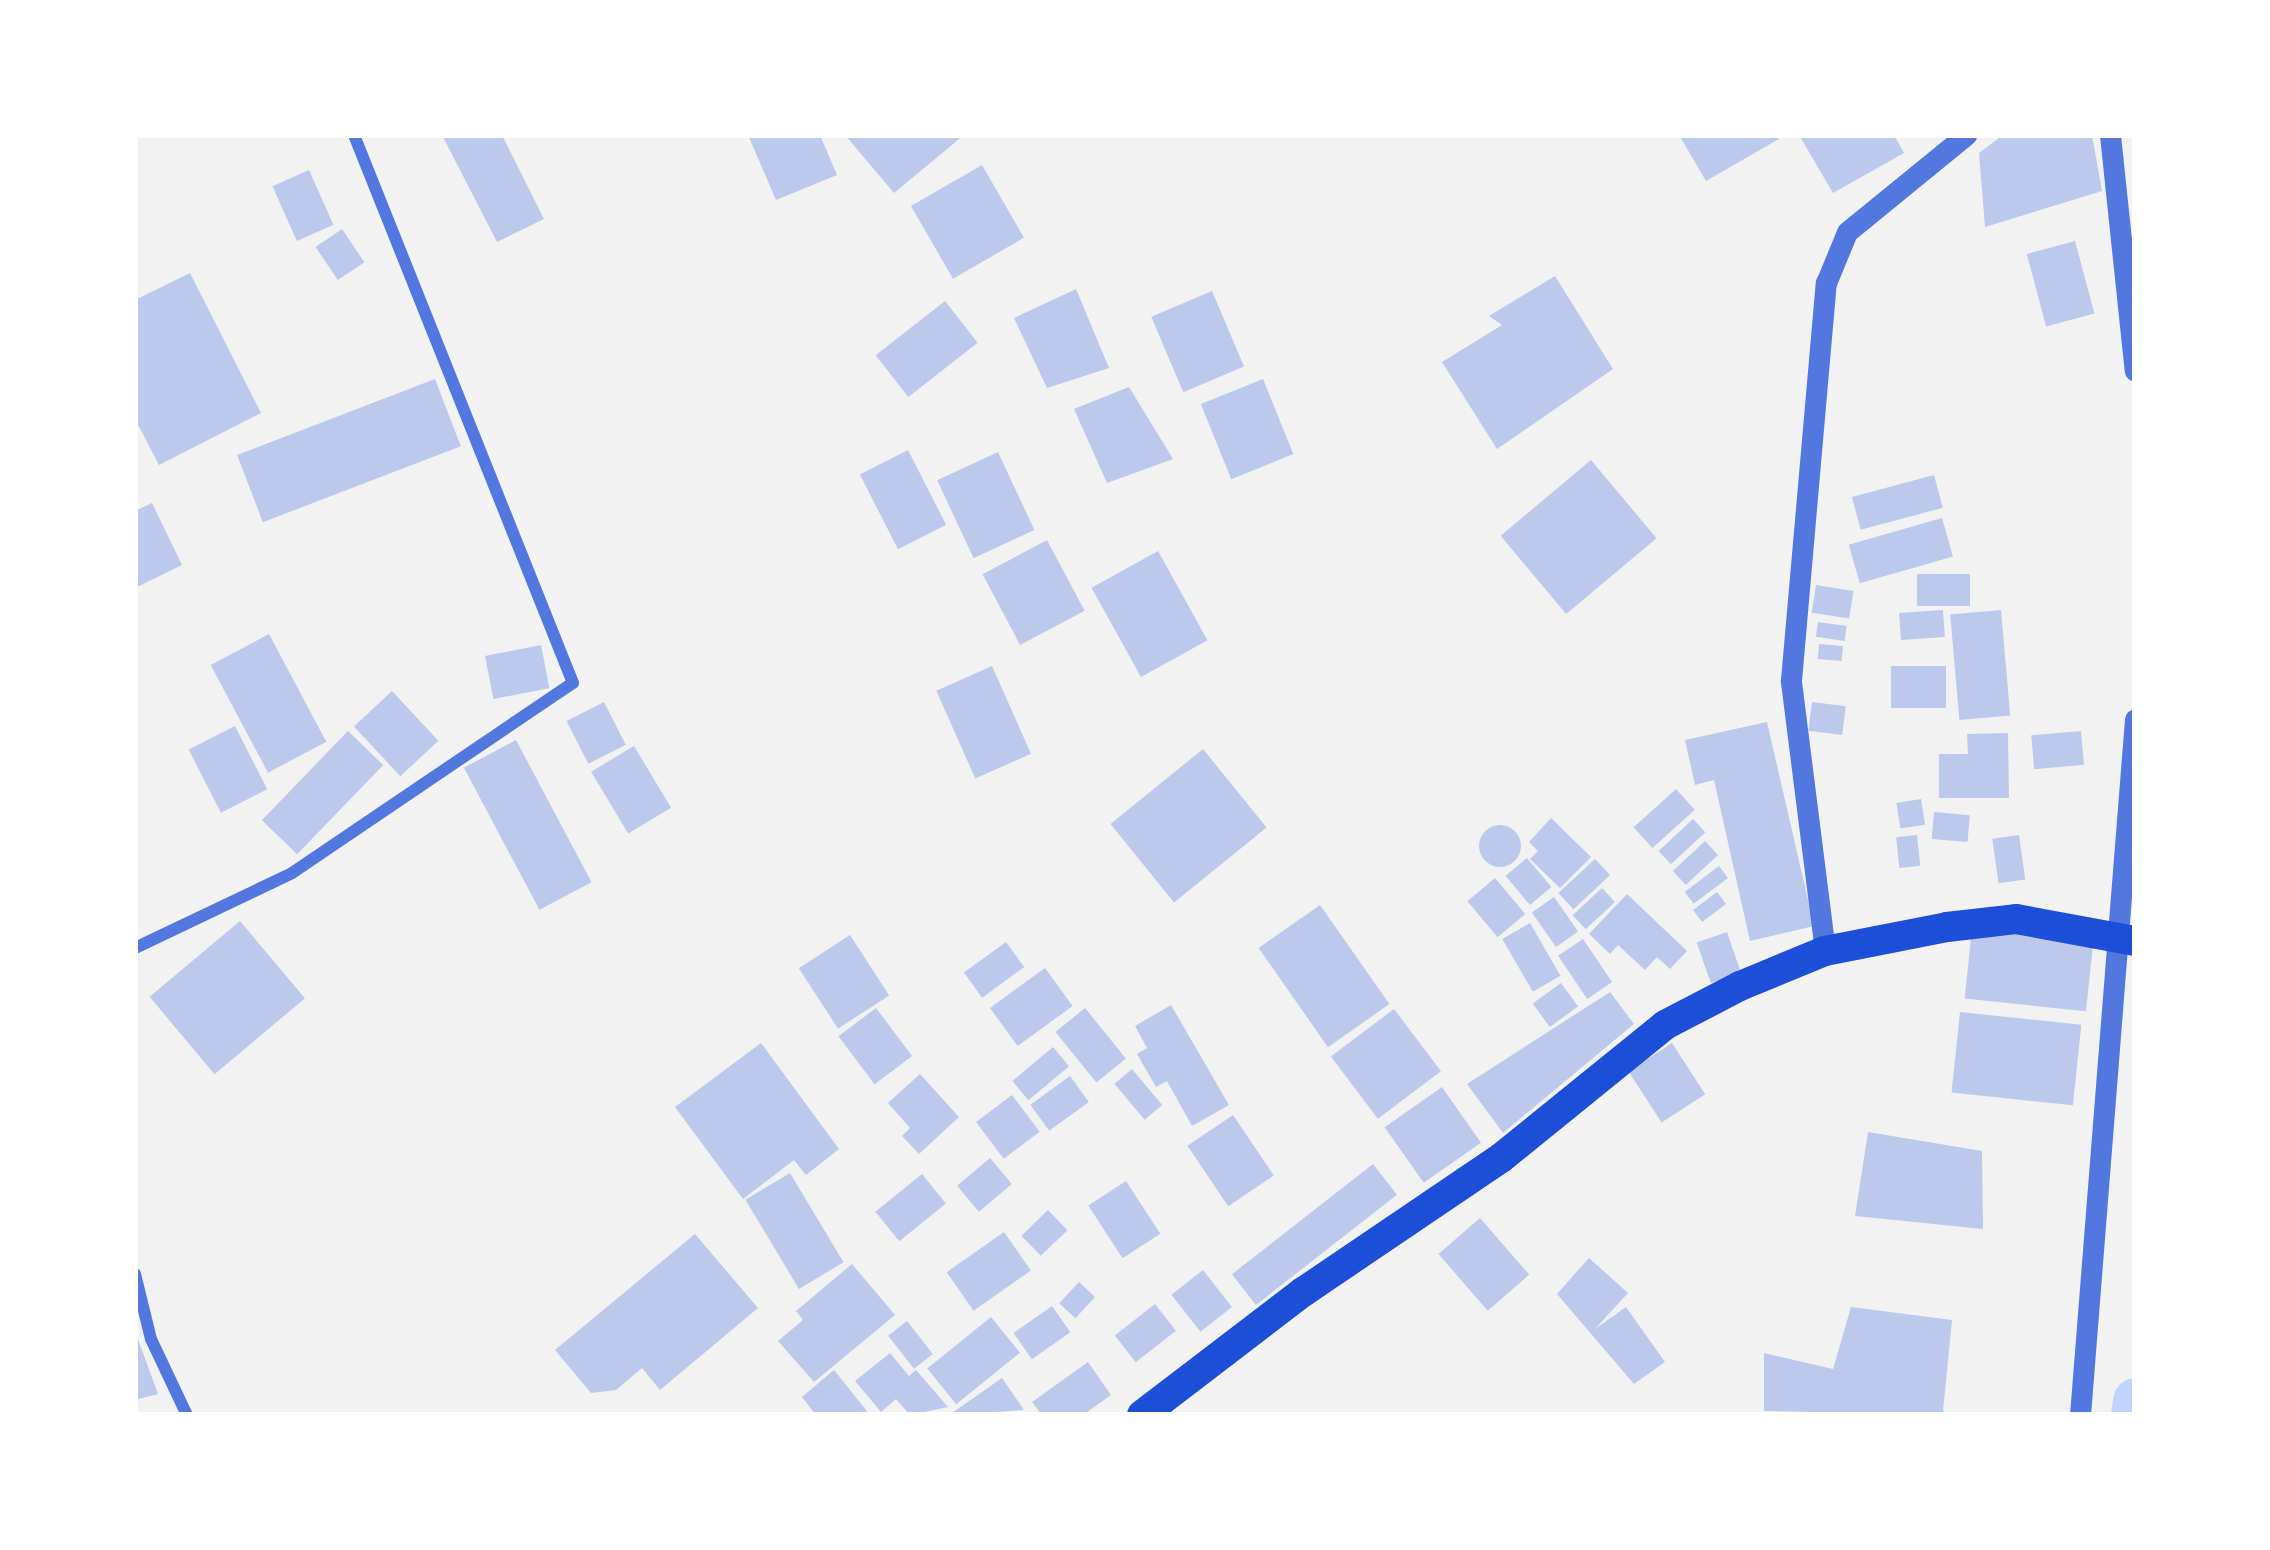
<!DOCTYPE html>
<html>
<head>
<meta charset="utf-8">
<style>
	body { margin:0 }
	#map { position:relative; width:2270px; height:1550px; overflow:hidden; background:#f2f2f2; font-family:Bitter,serif }
	div>[style] { position:absolute }
	.canal>* { height:45px; margin:-22.5px; padding:0 22.5px; transform-origin:22.5px; border-radius:22.5px; background:#bfd3fe }
	.building>* { inset:0; background:#bdc9ec; transform-origin:0 0 }
	.round { border-radius:50% }
	.minor>* { height:12px; margin:-6px; padding:0 6px; transform-origin:6px; border-radius:6px; background:#5277de }
	.tertiary>* { height:21px; margin:-10.5px; padding:0 10.5px; transform-origin:10.5px; border-radius:10.5px; background:#5277de }
	.primary>* { height:30px; margin:-15px; padding:0 15px; transform-origin:15px; border-radius:15px; background:#1d4ed8 }
	span { translate:-50% -50%; white-space:nowrap; text-align:center; line-height:1.15; -webkit-text-stroke:12px #fff; paint-order:stroke }
	.frame { position:absolute; inset:0; border:138px solid #fff; pointer-events:none }
</style>
</head>
<body>
<div id="map">
	<div class="canal">
		<div style="left:2133px;top:1415px;width:15px;rotate:-82deg"></div>
	</div>
	<div class="building">
		<div style="clip-path:polygon(442px 135px,502px 135px,544px 219px,497px 242px)"></div>
		<div style="clip-path:polygon(748px 135px,820px 135px,837px 175px,776px 200px)"></div>
		<div style="clip-path:polygon(845px 135px,964px 135px,894px 193px)"></div>
		<div style="clip-path:polygon(1679px 135px,1777px 135px,1779px 139px,1706px 181px)"></div>
		<div style="clip-path:polygon(1799px 135px,1894px 135px,1904px 153px,1833px 193px)"></div>
		<div style="clip-path:polygon(2003px 135px,2092px 135px,2102px 191px,1985px 227px,1979px 153px)"></div>
		<div style="left:982px;top:165px;width:84px;height:82px;rotate:60deg"></div>
		<div style="left:309px;top:170px;width:60px;height:40px;rotate:66deg"></div>
		<div style="left:342px;top:229px;width:40px;height:32px;rotate:56deg"></div>
		<div style="left:2075px;top:241px;width:75px;height:50px;rotate:75deg"></div>
		<div style="clip-path:polygon(190px 273px,261px 413px,159px 465px,135px 419px,135px 300px)"></div>
		<div style="clip-path:polygon(1555px 276px,1613px 369px,1497px 449px,1442px 362px,1502px 325px,1489px 316px)"></div>
		<div style="clip-path:polygon(1076px 289px,1109px 368px,1047px 388px,1014px 318px)"></div>
		<div style="left:1212px;top:291px;width:82px;height:66px;rotate:67deg"></div>
		<div style="left:945px;top:301px;width:53px;height:88px;rotate:52deg"></div>
		<div style="left:435px;top:379px;width:72px;height:212px;rotate:69deg"></div>
		<div style="left:1263px;top:379px;width:81px;height:67px;rotate:68deg"></div>
		<div style="clip-path:polygon(1129px 387px,1173px 459px,1107px 483px,1074px 409px)"></div>
		<div style="left:908px;top:450px;width:84px;height:54px;rotate:63deg"></div>
		<div style="left:998px;top:452px;width:86px;height:67px;rotate:65deg"></div>
		<div style="left:1591px;top:460px;width:102px;height:118px;rotate:50deg"></div>
		<div style="left:1934px;top:475px;width:34px;height:85px;rotate:75deg"></div>
		<div style="clip-path:polygon(152px 503px,182px 565px,135px 588px,135px 511px)"></div>
		<div style="left:1942px;top:518px;width:40px;height:97px;rotate:74deg"></div>
		<div style="left:1047px;top:540px;width:80px;height:73px;rotate:62deg"></div>
		<div style="left:1158px;top:551px;width:102px;height:76px;rotate:61deg"></div>
		<div style="left:1917px;top:574px;width:53px;height:32px"></div>
		<div style="left:1816px;top:585px;width:38px;height:28px;rotate:9deg"></div>
		<div style="left:1943px;top:610px;width:27px;height:44px;rotate:86deg"></div>
		<div style="left:2001px;top:610px;width:106px;height:51px;rotate:85deg"></div>
		<div style="left:1818px;top:622px;width:29px;height:15px;rotate:8deg"></div>
		<div style="left:269px;top:634px;width:122px;height:66px;rotate:62deg"></div>
		<div style="left:1819px;top:644px;width:24px;height:15px;rotate:5deg"></div>
		<div style="left:541px;top:645px;width:44px;height:57px;rotate:79deg"></div>
		<div style="left:992px;top:666px;width:96px;height:61px;rotate:66deg"></div>
		<div style="left:1891px;top:666px;width:55px;height:42px"></div>
		<div style="left:392px;top:691px;width:68px;height:52px;rotate:47deg"></div>
		<div style="left:604px;top:702px;width:48px;height:42px;rotate:63deg"></div>
		<div style="left:1812px;top:702px;width:34px;height:29px;rotate:7deg"></div>
		<div style="clip-path:polygon(1767px 722px,1814px 926px,1750px 941px,1714px 780px,1695px 785px,1685px 740px)"></div>
		<div style="left:235px;top:726px;width:71px;height:52px;rotate:63deg"></div>
		<div style="left:348px;top:731px;width:49px;height:124px;rotate:44deg"></div>
		<div style="left:2081px;top:731px;width:34px;height:50px;rotate:85deg"></div>
		<div style="clip-path:polygon(2008px 733px,2009px 798px,1939px 798px,1939px 754px,1968px 754px,1967px 734px)"></div>
		<div style="left:516px;top:740px;width:161px;height:59px;rotate:62deg"></div>
		<div style="left:634px;top:746px;width:72px;height:50px;rotate:59deg"></div>
		<div style="left:1203px;top:749px;width:101px;height:119px;rotate:51deg"></div>
		<div style="left:1676px;top:789px;width:28px;height:57px;rotate:48deg"></div>
		<div style="left:1921px;top:799px;width:26px;height:25px;rotate:81deg"></div>
		<div style="left:1934px;top:812px;width:36px;height:27px;rotate:5deg"></div>
		<div style="clip-path:polygon(1551px 818px,1591px 857px,1560px 888px,1530px 859px,1538px 851px,1529px 842px)"></div>
		<div style="left:1693px;top:819px;width:18px;height:47px;rotate:47deg"></div>
		<div class="round" style="left:1479px;top:825px;width:42px;height:42px"></div>
		<div style="left:1917px;top:835px;width:31px;height:21px;rotate:84deg"></div>
		<div style="left:2019px;top:835px;width:45px;height:27px;rotate:82deg"></div>
		<div style="left:1705px;top:841px;width:19px;height:44px;rotate:47deg"></div>
		<div style="left:1527px;top:858px;width:38px;height:28px;rotate:50deg"></div>
		<div style="left:1595px;top:859px;width:22px;height:50px;rotate:47deg"></div>
		<div style="left:1719px;top:866px;width:15px;height:43px;rotate:53deg"></div>
		<div style="left:1495px;top:878px;width:47px;height:36px;rotate:50deg"></div>
		<div style="left:1602px;top:888px;width:19px;height:40px;rotate:47deg"></div>
		<div style="left:1717px;top:892px;width:15px;height:30px;rotate:53deg"></div>
		<div style="clip-path:polygon(1627px 894px,1687px 951px,1670px 969px,1657px 957px,1645px 970px,1618px 945px,1610px 954px,1589px 934px)"></div>
		<div style="left:1554px;top:897px;width:42px;height:27px;rotate:55deg"></div>
		<div style="left:1320px;top:905px;width:121px;height:75px;rotate:55deg"></div>
		<div style="left:1973px;top:919px;width:122px;height:80px;rotate:6deg"></div>
		<div style="left:240px;top:921px;width:101px;height:118px;rotate:50deg"></div>
		<div style="left:1530px;top:923px;width:61px;height:32px;rotate:60deg"></div>
		<div style="left:1727px;top:932px;width:43px;height:32px;rotate:71deg"></div>
		<div style="left:850px;top:935px;width:72px;height:61px;rotate:57deg"></div>
		<div style="left:1583px;top:939px;width:52px;height:30px;rotate:56deg"></div>
		<div style="left:1006px;top:942px;width:31px;height:52px;rotate:54deg"></div>
		<div style="left:1045px;top:968px;width:47px;height:68px;rotate:54deg"></div>
		<div style="left:1561px;top:983px;width:29px;height:35px;rotate:54deg"></div>
		<div style="clip-path:polygon(1610px 992px,1634px 1024px,1503px 1133px,1467px 1084px)"></div>
		<div style="clip-path:polygon(1171px 1005px,1229px 1105px,1192px 1126px,1167px 1081px,1156px 1087px,1137px 1054px,1147px 1048px,1135px 1026px)"></div>
		<div style="left:876px;top:1008px;width:60px;height:47px;rotate:53deg"></div>
		<div style="left:1085px;top:1008px;width:65px;height:38px;rotate:51deg"></div>
		<div style="left:1394px;top:1009px;width:78px;height:79px;rotate:53deg"></div>
		<div style="left:1960px;top:1012px;width:122px;height:81px;rotate:6deg"></div>
		<div style="clip-path:polygon(761px 1043px,839px 1149px,806px 1175px,794px 1160px,743px 1199px,675px 1107px)"></div>
		<div style="left:1672px;top:1043px;width:61px;height:52px;rotate:57deg"></div>
		<div style="left:1053px;top:1047px;width:25px;height:53px;rotate:50deg"></div>
		<div style="left:1132px;top:1069px;width:47px;height:23px;rotate:50deg"></div>
		<div style="clip-path:polygon(920px 1074px,959px 1117px,919px 1154px,902px 1136px,910px 1128px,888px 1103px)"></div>
		<div style="left:1070px;top:1076px;width:32px;height:49px;rotate:54deg"></div>
		<div style="left:1442px;top:1087px;width:68px;height:70px;rotate:55deg"></div>
		<div style="left:1012px;top:1095px;width:46px;height:45px;rotate:53deg"></div>
		<div style="left:1233px;top:1115px;width:73px;height:55px;rotate:56deg"></div>
		<div style="clip-path:polygon(1868px 1132px,1982px 1151px,1983px 1229px,1855px 1216px)"></div>
		<div style="left:990px;top:1158px;width:34px;height:43px;rotate:50deg"></div>
		<div style="left:1373px;top:1164px;width:39px;height:179px;rotate:52deg"></div>
		<div style="left:790px;top:1173px;width:104px;height:52px;rotate:59deg"></div>
		<div style="left:922px;top:1174px;width:38px;height:60px;rotate:51deg"></div>
		<div style="left:1126px;top:1181px;width:63px;height:45px;rotate:57deg"></div>
		<div style="left:1048px;top:1210px;width:28px;height:37px;rotate:46deg"></div>
		<div style="left:1480px;top:1218px;width:75px;height:55px;rotate:49deg"></div>
		<div style="left:1004px;top:1232px;width:47px;height:70px;rotate:55deg"></div>
		<div style="clip-path:polygon(695px 1234px,758px 1308px,660px 1390px,642px 1368px,616px 1390px,591px 1393px,555px 1350px)"></div>
		<div style="clip-path:polygon(1589px 1258px,1628px 1293px,1595px 1329px,1626px 1307px,1665px 1362px,1634px 1384px,1557px 1294px)"></div>
		<div style="clip-path:polygon(852px 1264px,895px 1315px,814px 1382px,778px 1341px,803px 1320px,796px 1311px)"></div>
		<div style="left:1203px;top:1270px;width:47px;height:40px;rotate:52deg"></div>
		<div style="left:1079px;top:1282px;width:22px;height:29px;rotate:43deg"></div>
		<div style="left:1155px;top:1304px;width:34px;height:51px;rotate:52deg"></div>
		<div style="left:1052px;top:1306px;width:32px;height:47px;rotate:55deg"></div>
		<div style="clip-path:polygon(1851px 1307px,1952px 1320px,1943px 1411px,1953px 1415px,1764px 1411px,1764px 1353px,1833px 1369px)"></div>
		<div style="left:991px;top:1317px;width:46px;height:82px;rotate:51deg"></div>
		<div style="left:907px;top:1321px;width:42px;height:24px;rotate:52deg"></div>
		<div style="clip-path:polygon(135px 1331px,158px 1394px,135px 1400px)"></div>
		<div style="clip-path:polygon(890px 1353px,909px 1376px,916px 1370px,948px 1407px,910px 1415px,896px 1399px,881px 1412px,855px 1381px)"></div>
		<div style="clip-path:polygon(1088px 1362px,1111px 1395px,1083px 1415px,1042px 1415px,1032px 1402px)"></div>
		<div style="clip-path:polygon(834px 1370px,870px 1415px,816px 1415px,802px 1397px)"></div>
		<div style="clip-path:polygon(1002px 1378px,1024px 1410px,949px 1415px)"></div>
	</div>
	<div class="minor">
		<div style="left:135px;top:948px;width:174px;rotate:-25.5deg"></div>
		<div style="left:292px;top:873px;width:339px;rotate:-34.1deg"></div>
		<div style="left:573px;top:683px;width:590px;rotate:-111.78deg"></div>
		<div style="left:135px;top:1274px;width:67px;rotate:76.2deg"></div>
		<div style="left:151px;top:1339px;width:84px;rotate:64.7deg"></div>
	</div>
	<div class="tertiary">
		<div style="left:2110px;top:135px;width:237px;rotate:84deg"></div>
		<div style="left:1825px;top:951px;width:273px;rotate:-97.2deg"></div>
		<div style="left:1791px;top:680px;width:399px;rotate:-85deg"></div>
		<div style="left:1826px;top:283px;width:55px;rotate:-67.6deg"></div>
		<div style="left:1847px;top:232px;width:154px;rotate:-39.2deg"></div>
		<div style="left:2080px;top:1415px;width:698px;rotate:-85.48deg"></div>
	</div>
	<div class="primary">
		<div style="left:1142px;top:1415px;width:203px;rotate:-37.4deg"></div>
		<div style="left:1303px;top:1292px;width:239px;rotate:-34.1deg"></div>
		<div style="left:1501px;top:1158px;width:211px;rotate:-39deg"></div>
		<div style="left:1665px;top:1025px;width:85px;rotate:-27.5deg"></div>
		<div style="left:1740px;top:986px;width:92px;rotate:-22.4deg"></div>
		<div style="left:1825px;top:951px;width:124px;rotate:-11.1deg"></div>
		<div style="left:1947px;top:927px;width:69px;rotate:-6.6deg"></div>
		<div style="left:2016px;top:919px;width:121px;rotate:10.5deg"></div>
	</div>
	<div class="frame"></div>
</div>
</body>
</html>
